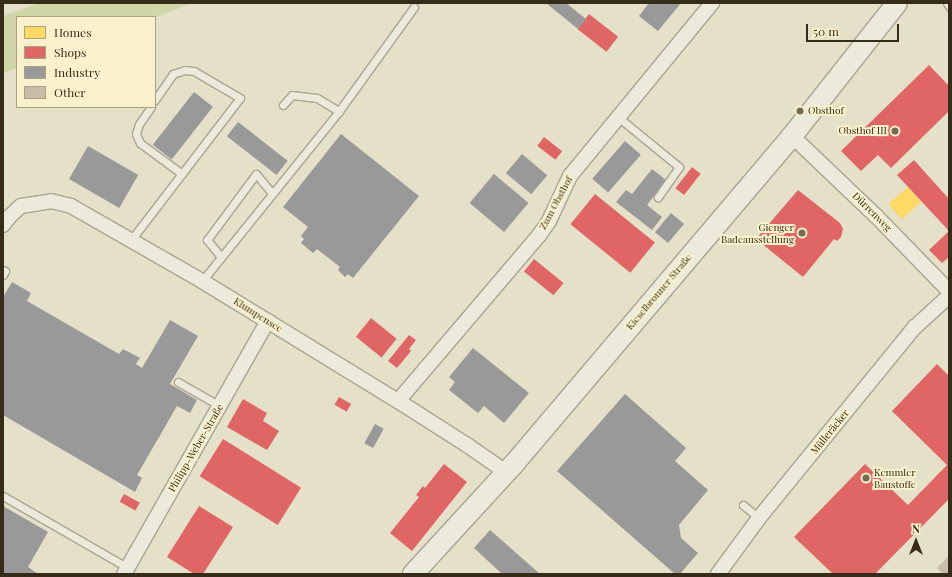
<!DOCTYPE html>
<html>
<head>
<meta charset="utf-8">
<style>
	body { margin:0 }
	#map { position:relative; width:952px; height:577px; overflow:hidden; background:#e4e1c8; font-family:"Playfair Display",serif }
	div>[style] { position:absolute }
	.green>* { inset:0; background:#cfd7a9 }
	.homes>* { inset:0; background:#ffd966; transform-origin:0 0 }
	.shops>* { inset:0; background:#e06666; transform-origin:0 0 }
	.industry>* { inset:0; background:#999; transform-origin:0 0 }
	.building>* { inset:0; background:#c8bea8 }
	.roads { filter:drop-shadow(1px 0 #a9a492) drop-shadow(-1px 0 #a9a492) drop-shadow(0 1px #a9a492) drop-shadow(0 -1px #a9a492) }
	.lane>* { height:7px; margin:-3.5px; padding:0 3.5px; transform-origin:3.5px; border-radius:3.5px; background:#eceada }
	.street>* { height:14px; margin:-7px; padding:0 7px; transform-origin:7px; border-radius:7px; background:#eceada }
	.secondary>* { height:20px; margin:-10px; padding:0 10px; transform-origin:10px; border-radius:10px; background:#eceada }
	.dots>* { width:11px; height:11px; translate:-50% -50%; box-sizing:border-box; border:2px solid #f8f1cb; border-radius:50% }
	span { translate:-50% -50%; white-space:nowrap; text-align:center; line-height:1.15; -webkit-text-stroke:4px #f8f1cb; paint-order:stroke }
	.poi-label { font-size:10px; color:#372c1a }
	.left { translate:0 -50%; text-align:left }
	.right { translate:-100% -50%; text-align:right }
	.street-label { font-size:10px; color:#372c1a }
	.frame { position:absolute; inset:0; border:4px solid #372c1a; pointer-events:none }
	.legend { position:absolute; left:16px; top:16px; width:140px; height:92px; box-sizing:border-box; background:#f8f1cb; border:1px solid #aba284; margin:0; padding:5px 7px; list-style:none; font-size:12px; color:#372c1a }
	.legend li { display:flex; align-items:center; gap:8px; height:20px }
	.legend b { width:20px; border:1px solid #aba284 }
	.north { position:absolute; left:896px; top:521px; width:40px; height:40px; -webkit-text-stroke:3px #f8f1cb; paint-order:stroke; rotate:0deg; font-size:11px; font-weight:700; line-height:16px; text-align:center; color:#372c1a }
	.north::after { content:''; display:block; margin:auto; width:14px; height:18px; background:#372c1a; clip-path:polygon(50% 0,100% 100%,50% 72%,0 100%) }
	.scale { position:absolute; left:806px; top:24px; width:93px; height:18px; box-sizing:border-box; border:2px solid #372c1a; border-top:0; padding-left:5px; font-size:12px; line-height:14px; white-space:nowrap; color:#372c1a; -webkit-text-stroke:3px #f8f1cb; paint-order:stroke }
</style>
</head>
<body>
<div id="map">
	<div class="green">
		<div style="clip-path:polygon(39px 3px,193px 3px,155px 17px,17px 17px,17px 68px,3px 73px,3px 16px)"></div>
	</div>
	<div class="homes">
		<div style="left:908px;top:187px;width:20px;height:26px;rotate:49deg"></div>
	</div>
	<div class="shops">
		<div style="left:589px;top:14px;width:37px;height:19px;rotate:38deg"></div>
		<div style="clip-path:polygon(929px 65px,949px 86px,949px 111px,891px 168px,878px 155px,861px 171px,841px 151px)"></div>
		<div style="left:544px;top:137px;width:23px;height:11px;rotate:38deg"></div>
		<div style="clip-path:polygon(914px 160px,949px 199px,949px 231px,897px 175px)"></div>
		<div style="left:692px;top:167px;width:11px;height:27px;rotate:38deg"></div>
		<div style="clip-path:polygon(798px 190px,840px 223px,843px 229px,841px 237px,837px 241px,834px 239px,803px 277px,756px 239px)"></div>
		<div style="left:595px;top:194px;width:77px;height:39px;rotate:39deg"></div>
		<div style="clip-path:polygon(949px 231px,949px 257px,942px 263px,929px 250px)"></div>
		<div style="left:534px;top:259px;width:38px;height:16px;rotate:39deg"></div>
		<div style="left:371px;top:318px;width:33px;height:24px;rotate:39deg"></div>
		<div style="clip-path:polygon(409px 335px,416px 340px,409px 349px,411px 351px,397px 368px,388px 361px)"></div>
		<div style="clip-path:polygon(937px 364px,949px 376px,949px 499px,875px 574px,833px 574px,794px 537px,865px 464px,908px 505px,947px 465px,892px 411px)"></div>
		<div style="left:339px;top:397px;width:14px;height:9px;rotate:30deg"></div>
		<div style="clip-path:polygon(243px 399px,267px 413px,263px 421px,279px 431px,267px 450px,227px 427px)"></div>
		<div style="left:223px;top:439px;width:92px;height:44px;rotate:32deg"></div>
		<div style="clip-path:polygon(444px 464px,467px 482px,412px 551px,390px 533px,419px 497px,416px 495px,423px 486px,425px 488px)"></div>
		<div style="left:124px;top:494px;width:18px;height:9px;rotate:29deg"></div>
		<div style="clip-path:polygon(199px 506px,233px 527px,203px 574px,194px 574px,167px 557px)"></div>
	</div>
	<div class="industry">
		<div style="clip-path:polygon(546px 3px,566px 3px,586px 19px,578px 29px)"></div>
		<div style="clip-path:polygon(649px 3px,681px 3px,658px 31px,639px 16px)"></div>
		<div style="left:194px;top:92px;width:24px;height:67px;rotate:38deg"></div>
		<div style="left:238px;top:122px;width:63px;height:18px;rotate:38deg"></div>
		<div style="clip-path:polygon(341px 134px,419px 196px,353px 278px,348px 274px,345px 277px,338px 270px,340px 267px,317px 249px,313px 253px,301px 243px,304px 239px,301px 236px,308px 227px,283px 207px)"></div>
		<div style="left:625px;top:141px;width:21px;height:50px;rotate:41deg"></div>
		<div style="left:88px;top:146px;width:58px;height:38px;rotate:30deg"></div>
		<div style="left:522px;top:154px;width:33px;height:25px;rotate:40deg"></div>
		<div style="clip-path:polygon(652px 169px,666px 180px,647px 205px,662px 217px,652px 230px,616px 202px,626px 190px,632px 194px)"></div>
		<div style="left:494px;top:174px;width:45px;height:38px;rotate:40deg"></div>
		<div style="left:671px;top:213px;width:17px;height:25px;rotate:40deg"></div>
		<div style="clip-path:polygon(12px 282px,31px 293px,27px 301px,119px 354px,123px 349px,140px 358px,136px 364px,142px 368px,170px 320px,198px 336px,170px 384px,197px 400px,190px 413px,177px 406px,137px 475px,142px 478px,135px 492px,3px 415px,3px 297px)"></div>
		<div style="clip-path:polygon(473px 348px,529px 393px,504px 423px,484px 406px,478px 413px,449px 390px,455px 382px,449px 377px)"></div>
		<div style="clip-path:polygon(625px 394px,686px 448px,675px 461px,708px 490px,679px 525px,681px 538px,698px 553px,680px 574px,675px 574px,557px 471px)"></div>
		<div style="left:375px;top:424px;width:10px;height:22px;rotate:29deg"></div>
		<div style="clip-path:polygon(3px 506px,48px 532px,28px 567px,38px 574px,3px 574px)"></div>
		<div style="clip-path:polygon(490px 530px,540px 574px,502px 574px,474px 548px)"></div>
	</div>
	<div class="building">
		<div style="clip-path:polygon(948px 557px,949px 574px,943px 574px,937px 568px)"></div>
	</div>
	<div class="roads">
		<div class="lane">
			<div style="left:947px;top:3px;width:4px;rotate:56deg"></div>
			<div style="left:283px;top:105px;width:13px;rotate:-48deg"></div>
			<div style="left:292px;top:95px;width:25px;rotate:7deg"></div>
			<div style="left:317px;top:98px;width:26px;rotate:31deg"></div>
			<div style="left:151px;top:107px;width:21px;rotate:125deg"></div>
			<div style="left:139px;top:124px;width:10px;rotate:107deg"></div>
			<div style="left:136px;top:134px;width:10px;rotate:66deg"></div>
			<div style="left:140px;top:143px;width:52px;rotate:36.4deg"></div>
			<div style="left:618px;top:117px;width:79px;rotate:39.3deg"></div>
			<div style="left:679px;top:167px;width:37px;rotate:125deg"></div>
			<div style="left:131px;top:240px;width:179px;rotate:-52.5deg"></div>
			<div style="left:240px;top:98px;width:53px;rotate:-149.6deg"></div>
			<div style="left:194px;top:71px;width:9px;rotate:-174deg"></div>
			<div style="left:185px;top:70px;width:13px;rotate:162deg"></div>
			<div style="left:173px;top:74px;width:32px;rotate:125deg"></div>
			<div style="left:221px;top:257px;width:22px;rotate:-129deg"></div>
			<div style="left:207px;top:240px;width:82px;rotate:-53.4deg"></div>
			<div style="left:256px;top:174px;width:25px;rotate:50deg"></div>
			<div style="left:3px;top:270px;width:2px;rotate:27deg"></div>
			<div style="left:5px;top:271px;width:4px;rotate:117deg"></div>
			<div style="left:202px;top:281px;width:218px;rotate:-51.1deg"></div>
			<div style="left:339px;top:111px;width:128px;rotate:-54.2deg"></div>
			<div style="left:178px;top:382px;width:48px;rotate:29.7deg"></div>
			<div style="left:3px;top:496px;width:144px;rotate:29.9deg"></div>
			<div style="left:743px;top:505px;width:21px;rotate:39deg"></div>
		</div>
		<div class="street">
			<div style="left:792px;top:136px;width:116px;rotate:43.6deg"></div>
			<div style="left:876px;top:216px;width:105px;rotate:45.8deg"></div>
			<div style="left:3px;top:225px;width:10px;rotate:-53deg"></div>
			<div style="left:9px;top:217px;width:16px;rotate:-43deg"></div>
			<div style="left:21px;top:206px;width:30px;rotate:-9deg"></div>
			<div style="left:51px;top:201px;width:21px;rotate:14deg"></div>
			<div style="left:71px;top:206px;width:151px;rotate:29.8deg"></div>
			<div style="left:202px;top:281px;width:230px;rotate:31.5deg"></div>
			<div style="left:398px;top:401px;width:82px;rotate:32.5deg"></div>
			<div style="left:467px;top:445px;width:47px;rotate:34.7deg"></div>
			<div style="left:398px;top:401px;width:219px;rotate:-49.6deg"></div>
			<div style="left:540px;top:234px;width:16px;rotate:-55deg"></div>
			<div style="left:549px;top:221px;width:50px;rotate:-65deg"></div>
			<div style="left:570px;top:176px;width:224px;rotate:-50.6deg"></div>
			<div style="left:124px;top:574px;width:291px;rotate:-60.4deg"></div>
			<div style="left:718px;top:574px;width:69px;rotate:-53.8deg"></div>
			<div style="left:759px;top:518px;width:247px;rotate:-50.8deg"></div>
			<div style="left:915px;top:327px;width:46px;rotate:-42.4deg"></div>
		</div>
		<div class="secondary">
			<div style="left:413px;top:574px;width:148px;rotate:-47.5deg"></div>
			<div style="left:513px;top:465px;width:431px;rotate:-49.7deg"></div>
			<div style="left:792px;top:136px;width:169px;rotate:-51.7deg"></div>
		</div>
	</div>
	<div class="dots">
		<div style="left:800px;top:111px;background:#746b57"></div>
		<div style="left:895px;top:131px;background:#746b57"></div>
		<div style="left:802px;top:233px;background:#746b57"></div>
		<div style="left:866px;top:478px;background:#746b57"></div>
	</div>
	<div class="poi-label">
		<span class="left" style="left:808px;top:111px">Obsthof</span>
		<span class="right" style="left:887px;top:131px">Obsthof III</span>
		<span class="right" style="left:794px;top:233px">Gienger<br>Badeausstellung</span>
		<span class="left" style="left:874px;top:478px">Kemmler<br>Baustoffe</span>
	</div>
	<div class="street-label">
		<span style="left:556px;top:203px;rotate:-62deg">Zum Obsthof</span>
		<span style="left:872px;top:212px;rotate:45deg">Dürrenweg</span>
		<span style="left:659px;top:292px;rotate:-50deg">Kieselbronner Straße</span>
		<span style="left:258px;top:315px;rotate:32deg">Klumpensee</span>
		<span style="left:830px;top:432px;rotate:-51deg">Mülleräcker</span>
		<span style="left:196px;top:448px;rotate:-60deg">Philipp-Weber-Straße</span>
	</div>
	<div class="frame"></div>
	<ul class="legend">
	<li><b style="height:11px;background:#ffd966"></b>Homes</li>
	<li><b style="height:11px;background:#e06666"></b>Shops</li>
	<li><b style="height:11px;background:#999"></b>Industry</li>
	<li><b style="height:11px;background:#c8bea8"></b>Other</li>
	</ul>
	<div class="north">N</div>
	<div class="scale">50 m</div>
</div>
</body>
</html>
